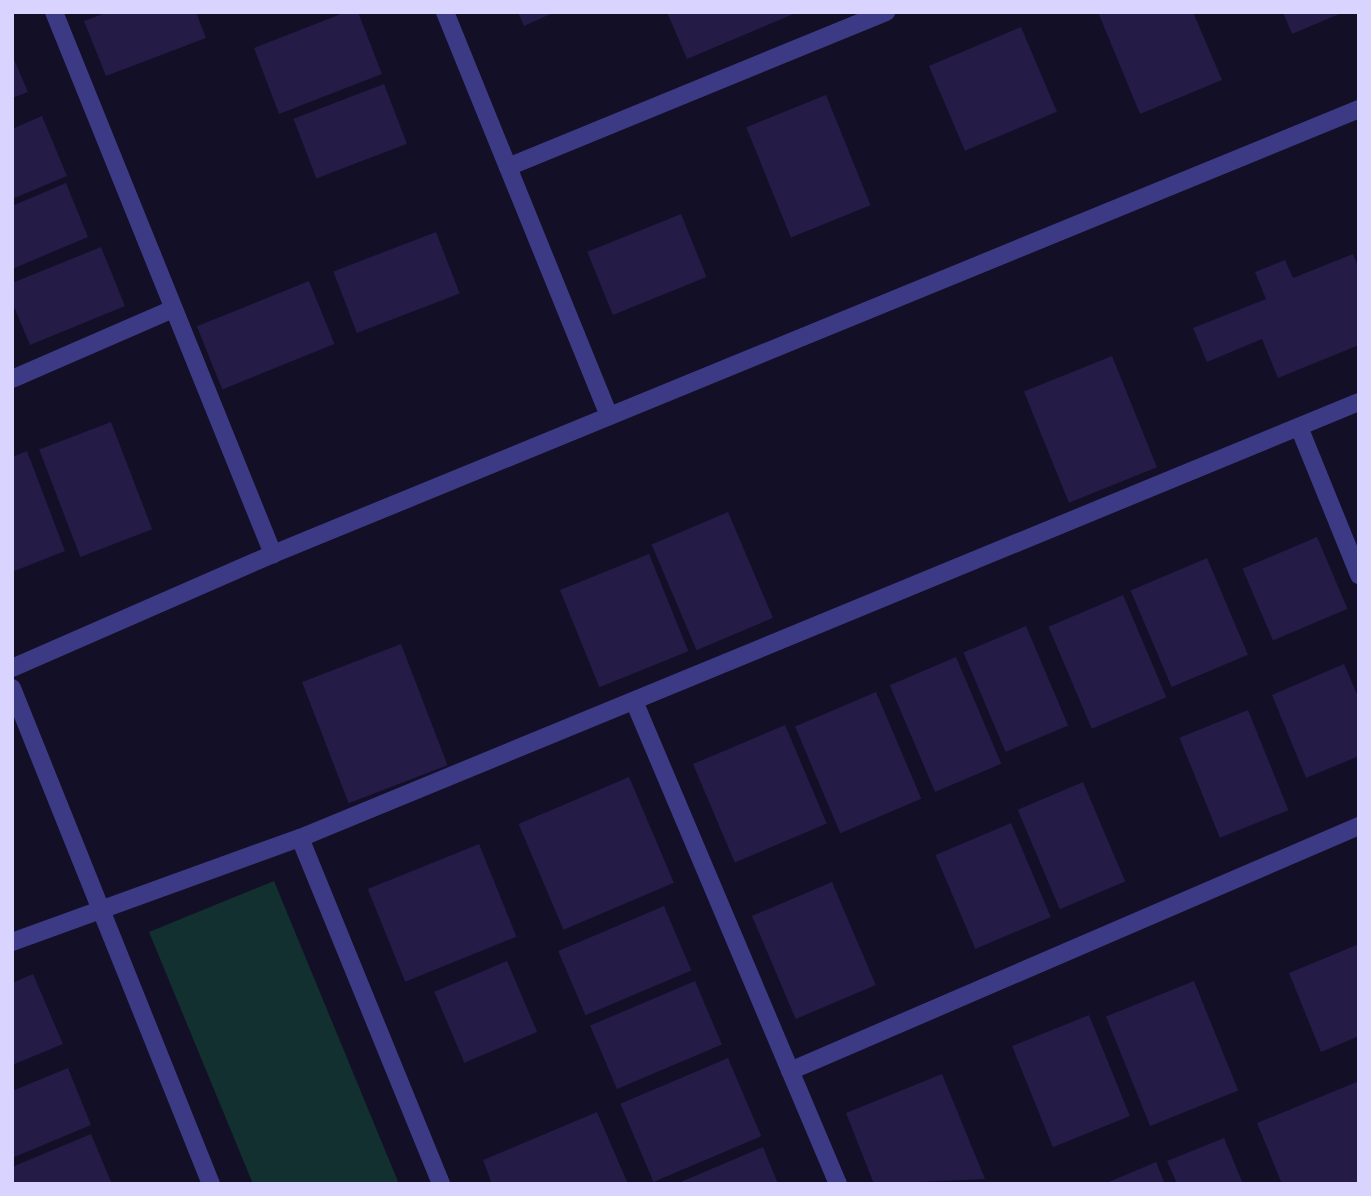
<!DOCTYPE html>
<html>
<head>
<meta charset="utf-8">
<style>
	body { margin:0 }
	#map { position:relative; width:1371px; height:1196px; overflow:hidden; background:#130f26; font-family:"Sofia Sans Condensed",sans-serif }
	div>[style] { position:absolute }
	.green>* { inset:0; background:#12302f }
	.building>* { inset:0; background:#241b47; transform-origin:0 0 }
	.minor>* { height:18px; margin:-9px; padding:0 9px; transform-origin:9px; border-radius:9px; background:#3d3a85 }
	.tertiary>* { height:18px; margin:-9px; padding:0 9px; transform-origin:9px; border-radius:9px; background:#3d3a85 }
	span { translate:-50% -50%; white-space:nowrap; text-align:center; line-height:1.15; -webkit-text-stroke:7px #130f26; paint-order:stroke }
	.frame { position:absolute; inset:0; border:14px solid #d9d4ff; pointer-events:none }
</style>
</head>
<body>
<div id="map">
	<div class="green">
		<div style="clip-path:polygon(274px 881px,399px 1184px,253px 1184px,149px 932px)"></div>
	</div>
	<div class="building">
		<div style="clip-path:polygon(108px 12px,196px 12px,206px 38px,106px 76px,84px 21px)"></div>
		<div style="clip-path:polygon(346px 12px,358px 12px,382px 74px,279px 114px,254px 48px)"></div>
		<div style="clip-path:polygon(518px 12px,555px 12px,524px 26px)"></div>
		<div style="clip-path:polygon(667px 12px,798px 12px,687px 59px)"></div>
		<div style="clip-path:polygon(1098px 12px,1193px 12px,1222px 80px,1140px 114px)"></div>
		<div style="clip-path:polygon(1283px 12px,1344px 12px,1292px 34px)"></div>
		<div style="left:1021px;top:27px;width:92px;height:100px;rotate:67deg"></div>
		<div style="clip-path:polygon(12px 55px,28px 92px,12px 98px)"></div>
		<div style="left:384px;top:84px;width:64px;height:97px;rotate:69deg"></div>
		<div style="left:826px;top:95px;width:119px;height:86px;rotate:68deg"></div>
		<div style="clip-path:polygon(42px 116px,67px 176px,12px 199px,12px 129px)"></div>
		<div style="clip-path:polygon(66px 183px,88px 237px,12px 269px,12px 206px)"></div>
		<div style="left:681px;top:214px;width:68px;height:101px;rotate:68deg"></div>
		<div style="left:436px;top:232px;width:66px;height:110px;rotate:69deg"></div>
		<div style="clip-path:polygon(101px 247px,125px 306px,30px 345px,12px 302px,12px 283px)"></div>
		<div style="clip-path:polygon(1353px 254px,1359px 269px,1359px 345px,1278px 378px,1262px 339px,1207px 362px,1193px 328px,1266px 299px,1255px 272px,1285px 260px,1293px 278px)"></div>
		<div style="left:309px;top:281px;width:68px;height:121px;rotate:68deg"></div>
		<div style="left:1112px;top:356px;width:120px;height:95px;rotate:68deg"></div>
		<div style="left:111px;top:422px;width:115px;height:77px;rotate:69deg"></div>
		<div style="clip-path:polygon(27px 451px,65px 551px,12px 572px,12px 457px)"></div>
		<div style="left:728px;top:512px;width:115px;height:83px;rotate:67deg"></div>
		<div style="left:1317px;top:537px;width:78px;height:81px;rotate:67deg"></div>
		<div style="left:649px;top:554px;width:105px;height:96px;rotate:68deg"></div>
		<div style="left:1207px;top:558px;width:105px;height:83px;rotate:67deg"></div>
		<div style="left:1123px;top:595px;width:111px;height:81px;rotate:67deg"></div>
		<div style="left:1026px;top:626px;width:108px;height:68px;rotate:67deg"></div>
		<div style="left:401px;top:644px;width:130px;height:106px;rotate:69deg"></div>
		<div style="left:956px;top:657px;width:116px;height:72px;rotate:67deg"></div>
		<div style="clip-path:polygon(1344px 664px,1359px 699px,1359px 756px,1306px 778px,1272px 695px)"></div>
		<div style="left:876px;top:692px;width:116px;height:88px;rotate:67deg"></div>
		<div style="left:1248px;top:710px;width:108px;height:74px;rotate:68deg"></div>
		<div style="left:785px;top:725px;width:107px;height:100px;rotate:67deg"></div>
		<div style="left:629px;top:777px;width:115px;height:120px;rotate:67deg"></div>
		<div style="left:1083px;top:782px;width:108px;height:71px;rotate:67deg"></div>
		<div style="left:1011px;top:823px;width:102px;height:82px;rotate:67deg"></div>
		<div style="left:479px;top:844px;width:100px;height:120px;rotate:68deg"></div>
		<div style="left:832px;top:882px;width:112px;height:87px;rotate:67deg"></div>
		<div style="left:664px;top:906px;width:70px;height:115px;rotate:67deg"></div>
		<div style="clip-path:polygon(1359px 944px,1359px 1036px,1321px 1052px,1289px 973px)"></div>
		<div style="left:507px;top:961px;width:77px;height:79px;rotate:67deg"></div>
		<div style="clip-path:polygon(33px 974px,63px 1044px,12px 1065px,12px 983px)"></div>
		<div style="left:695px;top:981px;width:69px;height:114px;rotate:67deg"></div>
		<div style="left:1194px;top:981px;width:118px;height:95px;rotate:68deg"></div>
		<div style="left:1089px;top:1015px;width:109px;height:83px;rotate:68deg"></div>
		<div style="left:728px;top:1058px;width:85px;height:117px;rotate:67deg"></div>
		<div style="clip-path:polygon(68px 1068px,91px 1125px,12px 1158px,12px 1091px)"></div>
		<div style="clip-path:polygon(942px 1074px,985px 1179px,874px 1184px,846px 1113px)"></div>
		<div style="clip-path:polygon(1359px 1081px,1359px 1184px,1282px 1184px,1257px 1123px)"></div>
		<div style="clip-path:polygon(597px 1112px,628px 1184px,492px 1184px,483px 1160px)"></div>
		<div style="clip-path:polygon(91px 1134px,112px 1184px,12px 1184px,12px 1167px)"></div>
		<div style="clip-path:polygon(1224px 1138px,1243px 1184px,1177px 1184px,1167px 1161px)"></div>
		<div style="clip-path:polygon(763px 1147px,778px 1184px,676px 1184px)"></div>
		<div style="clip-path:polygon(1156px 1162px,1165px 1184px,1104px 1184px)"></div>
	</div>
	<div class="minor">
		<div style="left:54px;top:12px;width:585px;rotate:68deg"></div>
		<div style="left:445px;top:12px;width:436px;rotate:67.9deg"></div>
		<div style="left:508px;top:167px;width:409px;rotate:-22.3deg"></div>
		<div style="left:12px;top:379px;width:173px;rotate:-23.5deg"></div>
		<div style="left:1299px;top:427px;width:160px;rotate:67.9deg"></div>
		<div style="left:12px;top:688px;width:534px;rotate:68.14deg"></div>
		<div style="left:634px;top:701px;width:524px;rotate:67.1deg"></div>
		<div style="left:300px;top:838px;width:374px;rotate:67.8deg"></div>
		<div style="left:12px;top:942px;width:306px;rotate:-19.9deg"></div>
		<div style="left:300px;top:838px;width:1145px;rotate:-22.38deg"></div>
		<div style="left:790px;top:1071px;width:620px;rotate:-23.3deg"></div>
	</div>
	<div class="tertiary">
		<div style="left:12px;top:668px;width:285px;rotate:-23.6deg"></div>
		<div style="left:273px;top:554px;width:1174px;rotate:-22.28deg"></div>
	</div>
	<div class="frame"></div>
</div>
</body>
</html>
